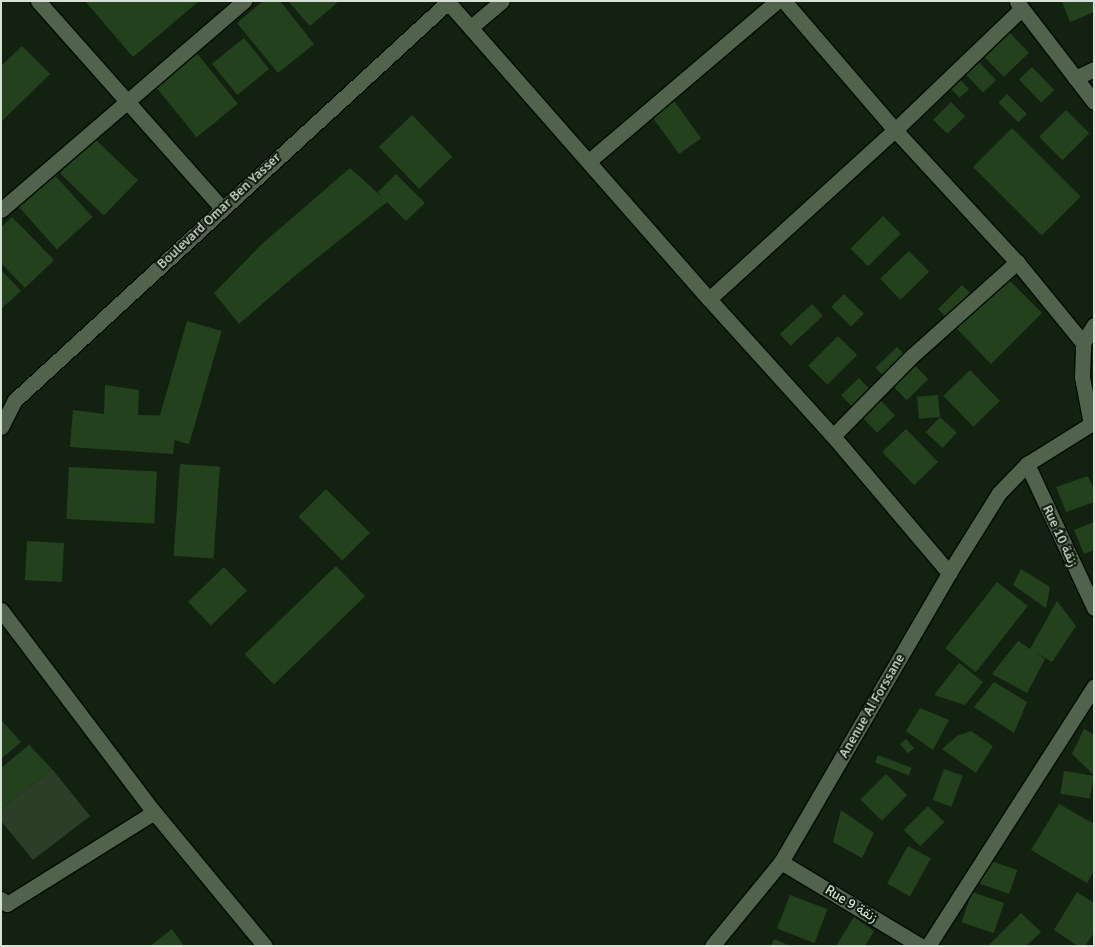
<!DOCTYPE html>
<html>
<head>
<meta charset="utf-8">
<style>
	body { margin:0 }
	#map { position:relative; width:1095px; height:947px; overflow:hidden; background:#132210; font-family:Signika,Vazirmatn,sans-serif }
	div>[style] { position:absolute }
	.green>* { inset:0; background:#2c3e28 }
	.building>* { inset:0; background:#24411e; transform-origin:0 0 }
	.roads { filter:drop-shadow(1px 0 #020b01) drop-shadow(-1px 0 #020b01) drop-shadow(0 1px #020b01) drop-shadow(0 -1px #020b01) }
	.street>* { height:15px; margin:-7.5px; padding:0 7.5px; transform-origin:7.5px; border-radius:7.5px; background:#51624d }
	span { translate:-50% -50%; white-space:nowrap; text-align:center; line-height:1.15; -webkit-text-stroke:4px #0a1808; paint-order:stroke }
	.street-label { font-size:14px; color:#d8e1d6 }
	.frame { position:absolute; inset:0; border:2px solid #d8e1d6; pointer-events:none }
</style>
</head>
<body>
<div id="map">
	<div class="green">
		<div style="clip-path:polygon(52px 769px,90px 816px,33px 860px,1px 821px,1px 809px)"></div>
	</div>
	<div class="building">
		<div style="clip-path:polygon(85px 1px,199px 1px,133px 57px)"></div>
		<div style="clip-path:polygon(263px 1px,280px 1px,314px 44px,278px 73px,237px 23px)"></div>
		<div style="clip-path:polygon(288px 1px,339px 1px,310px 26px)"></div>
		<div style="clip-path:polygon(1062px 1px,1094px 1px,1094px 12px,1070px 22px)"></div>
		<div style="left:1006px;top:29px;width:33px;height:35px;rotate:46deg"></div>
		<div style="left:244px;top:38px;width:40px;height:41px;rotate:51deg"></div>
		<div style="clip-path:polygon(22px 46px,50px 74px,1px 122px,1px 66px)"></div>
		<div style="left:195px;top:51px;width:68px;height:53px;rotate:51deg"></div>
		<div style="left:979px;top:62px;width:25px;height:18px;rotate:47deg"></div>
		<div style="left:1032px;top:67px;width:32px;height:18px;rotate:46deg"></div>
		<div style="left:956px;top:75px;width:19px;height:13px;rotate:47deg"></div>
		<div style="left:1007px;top:94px;width:28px;height:12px;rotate:45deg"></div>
		<div style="left:674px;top:101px;width:46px;height:27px;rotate:54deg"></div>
		<div style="left:951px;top:102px;width:20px;height:25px;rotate:45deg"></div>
		<div style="left:1066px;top:110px;width:33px;height:38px;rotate:45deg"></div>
		<div style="left:412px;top:115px;width:58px;height:46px;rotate:46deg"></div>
		<div style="left:1012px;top:128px;width:97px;height:55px;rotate:45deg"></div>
		<div style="left:94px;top:138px;width:61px;height:49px;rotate:44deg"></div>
		<div style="clip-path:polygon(350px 168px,382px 197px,378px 192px,396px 174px,425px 203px,406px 221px,387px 202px,291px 279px,239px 324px,214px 293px,262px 244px)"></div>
		<div style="left:51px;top:171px;width:62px;height:48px;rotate:48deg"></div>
		<div style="left:883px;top:216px;width:25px;height:46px;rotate:45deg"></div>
		<div style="clip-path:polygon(12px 217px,54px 260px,25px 288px,1px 263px,1px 227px)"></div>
		<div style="left:909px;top:251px;width:29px;height:40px;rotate:46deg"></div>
		<div style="clip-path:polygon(1px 270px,21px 291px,1px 309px)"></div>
		<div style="clip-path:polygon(1001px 272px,1042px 313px,991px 364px,938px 309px,962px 285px,975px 298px)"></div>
		<div style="left:844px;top:294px;width:28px;height:18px;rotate:45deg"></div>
		<div style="left:812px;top:304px;width:16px;height:44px;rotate:47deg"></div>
		<div style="left:187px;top:321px;width:36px;height:118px;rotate:16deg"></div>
		<div style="left:838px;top:336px;width:27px;height:42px;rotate:45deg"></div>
		<div style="left:897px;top:347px;width:45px;height:30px;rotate:46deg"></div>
		<div style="left:970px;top:370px;width:43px;height:37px;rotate:46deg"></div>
		<div style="left:859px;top:378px;width:52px;height:25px;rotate:46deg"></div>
		<div style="clip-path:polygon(105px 385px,139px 390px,138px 415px,177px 416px,173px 454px,70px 447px,73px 410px,104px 414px)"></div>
		<div style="left:938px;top:395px;width:22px;height:21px;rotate:85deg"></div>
		<div style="left:940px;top:417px;width:23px;height:21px;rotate:43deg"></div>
		<div style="left:906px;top:429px;width:46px;height:33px;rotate:46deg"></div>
		<div style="left:180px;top:464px;width:40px;height:92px;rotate:4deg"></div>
		<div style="left:69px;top:467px;width:88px;height:52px;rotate:3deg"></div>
		<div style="clip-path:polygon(1088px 476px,1094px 490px,1094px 502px,1066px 512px,1056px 487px)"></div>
		<div style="left:326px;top:489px;width:62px;height:39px;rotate:45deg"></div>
		<div style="clip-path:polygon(1094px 522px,1094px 550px,1084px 554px,1074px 530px)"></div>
		<div style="left:27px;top:541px;width:37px;height:39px;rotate:3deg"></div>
		<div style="left:336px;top:566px;width:42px;height:127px;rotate:46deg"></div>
		<div style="left:224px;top:567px;width:33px;height:50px;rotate:46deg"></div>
		<div style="clip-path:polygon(1021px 569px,1050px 587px,1046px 608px,1013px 585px)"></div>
		<div style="left:997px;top:582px;width:39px;height:84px;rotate:38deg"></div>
		<div style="clip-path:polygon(1057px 601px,1076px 626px,1052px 662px,1035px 652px,1045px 659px,1027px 693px,992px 674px,1018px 641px,1030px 649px)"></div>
		<div style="clip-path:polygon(959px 663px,983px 682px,965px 705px,934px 695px)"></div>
		<div style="clip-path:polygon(994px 682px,1027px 702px,1014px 733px,974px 707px)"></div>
		<div style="clip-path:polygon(920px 708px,949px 720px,933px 750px,906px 731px)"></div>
		<div style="clip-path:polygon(1px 720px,21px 742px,1px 759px)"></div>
		<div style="clip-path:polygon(1084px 729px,1094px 735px,1094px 775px,1072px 754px)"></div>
		<div style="clip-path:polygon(971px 731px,993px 746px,976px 773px,942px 749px,957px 736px)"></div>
		<div style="left:906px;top:739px;width:12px;height:8px;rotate:48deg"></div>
		<div style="clip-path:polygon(29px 745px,52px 769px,1px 809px,1px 768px)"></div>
		<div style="left:878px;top:755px;width:36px;height:8px;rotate:21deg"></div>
		<div style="left:944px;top:769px;width:20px;height:33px;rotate:20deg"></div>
		<div style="left:1064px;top:771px;width:30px;height:23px;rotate:9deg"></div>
		<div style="left:886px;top:774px;width:30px;height:36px;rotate:45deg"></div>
		<div style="clip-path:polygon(1059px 804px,1094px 824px,1094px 871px,1087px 883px,1031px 850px)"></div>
		<div style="left:928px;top:806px;width:23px;height:34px;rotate:45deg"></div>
		<div style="clip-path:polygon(841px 810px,874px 833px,862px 858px,833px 842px)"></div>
		<div style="left:908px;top:846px;width:26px;height:43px;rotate:29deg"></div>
		<div style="left:988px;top:860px;width:31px;height:25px;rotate:19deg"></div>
		<div style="left:972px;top:892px;width:34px;height:32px;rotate:19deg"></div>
		<div style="clip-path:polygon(1077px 892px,1094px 903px,1094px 933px,1085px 946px,1078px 946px,1054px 930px)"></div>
		<div style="left:790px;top:895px;width:40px;height:36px;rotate:21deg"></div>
		<div style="clip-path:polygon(1021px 913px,1041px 932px,1026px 946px,988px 946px)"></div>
		<div style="clip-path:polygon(854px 917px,874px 931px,865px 946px,836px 946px)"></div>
		<div style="clip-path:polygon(172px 929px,184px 946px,150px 946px)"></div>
		<div style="clip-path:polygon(774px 939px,791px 946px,771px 946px)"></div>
	</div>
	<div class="roads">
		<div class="street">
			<div style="left:38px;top:1px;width:277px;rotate:48.4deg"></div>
			<div style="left:447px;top:1px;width:397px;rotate:48.7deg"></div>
			<div style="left:709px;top:299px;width:185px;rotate:47.9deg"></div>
			<div style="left:833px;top:436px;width:180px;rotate:49.7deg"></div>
			<div style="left:784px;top:1px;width:170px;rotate:49.3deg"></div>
			<div style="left:895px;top:130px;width:180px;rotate:47.3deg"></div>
			<div style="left:1017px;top:262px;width:104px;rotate:50.8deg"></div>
			<div style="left:1017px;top:2px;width:126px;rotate:52.4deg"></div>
			<div style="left:471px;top:27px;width:40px;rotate:-40deg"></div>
			<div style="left:1075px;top:78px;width:21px;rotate:-25deg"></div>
			<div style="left:589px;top:161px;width:247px;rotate:-40.4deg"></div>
			<div style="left:1px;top:210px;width:321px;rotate:-40.7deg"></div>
			<div style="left:709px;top:299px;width:251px;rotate:-42.3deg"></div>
			<div style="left:895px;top:130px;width:175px;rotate:-43.8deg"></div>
			<div style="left:1px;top:427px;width:30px;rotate:-63deg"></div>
			<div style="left:15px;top:400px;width:588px;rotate:-42.59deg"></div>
			<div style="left:833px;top:436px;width:114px;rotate:-45.4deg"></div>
			<div style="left:913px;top:355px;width:140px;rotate:-41.8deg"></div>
			<div style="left:1027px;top:464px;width:159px;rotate:65deg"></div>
			<div style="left:1px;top:610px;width:253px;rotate:52.9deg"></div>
			<div style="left:154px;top:812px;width:174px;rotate:50.4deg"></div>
			<div style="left:781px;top:862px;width:163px;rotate:31deg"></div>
			<div style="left:1px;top:899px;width:8px;rotate:40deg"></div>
			<div style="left:7px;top:904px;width:173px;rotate:-32deg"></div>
			<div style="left:712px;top:946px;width:109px;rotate:-50.6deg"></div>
			<div style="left:781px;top:862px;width:334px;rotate:-59.8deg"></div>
			<div style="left:949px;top:573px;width:94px;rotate:-58deg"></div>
			<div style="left:999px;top:493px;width:40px;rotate:-46deg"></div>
			<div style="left:1027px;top:464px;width:75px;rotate:-32deg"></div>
			<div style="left:1091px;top:424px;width:48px;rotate:-100.8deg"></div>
			<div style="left:1082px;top:377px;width:34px;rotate:-88deg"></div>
			<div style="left:1083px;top:343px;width:21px;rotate:-59deg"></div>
			<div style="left:928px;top:946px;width:308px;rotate:-57.4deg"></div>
		</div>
	</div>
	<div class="street-label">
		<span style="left:219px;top:211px;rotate:-43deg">Boulevard Omar Ben Yasser</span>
		<span style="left:1060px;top:536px;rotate:65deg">Rue 10 زنقة</span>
		<span style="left:872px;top:706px;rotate:-60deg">Anenue Al Forssane</span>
		<span style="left:851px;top:904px;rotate:31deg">Rue 9 زنقة</span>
	</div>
	<div class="frame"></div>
</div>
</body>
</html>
